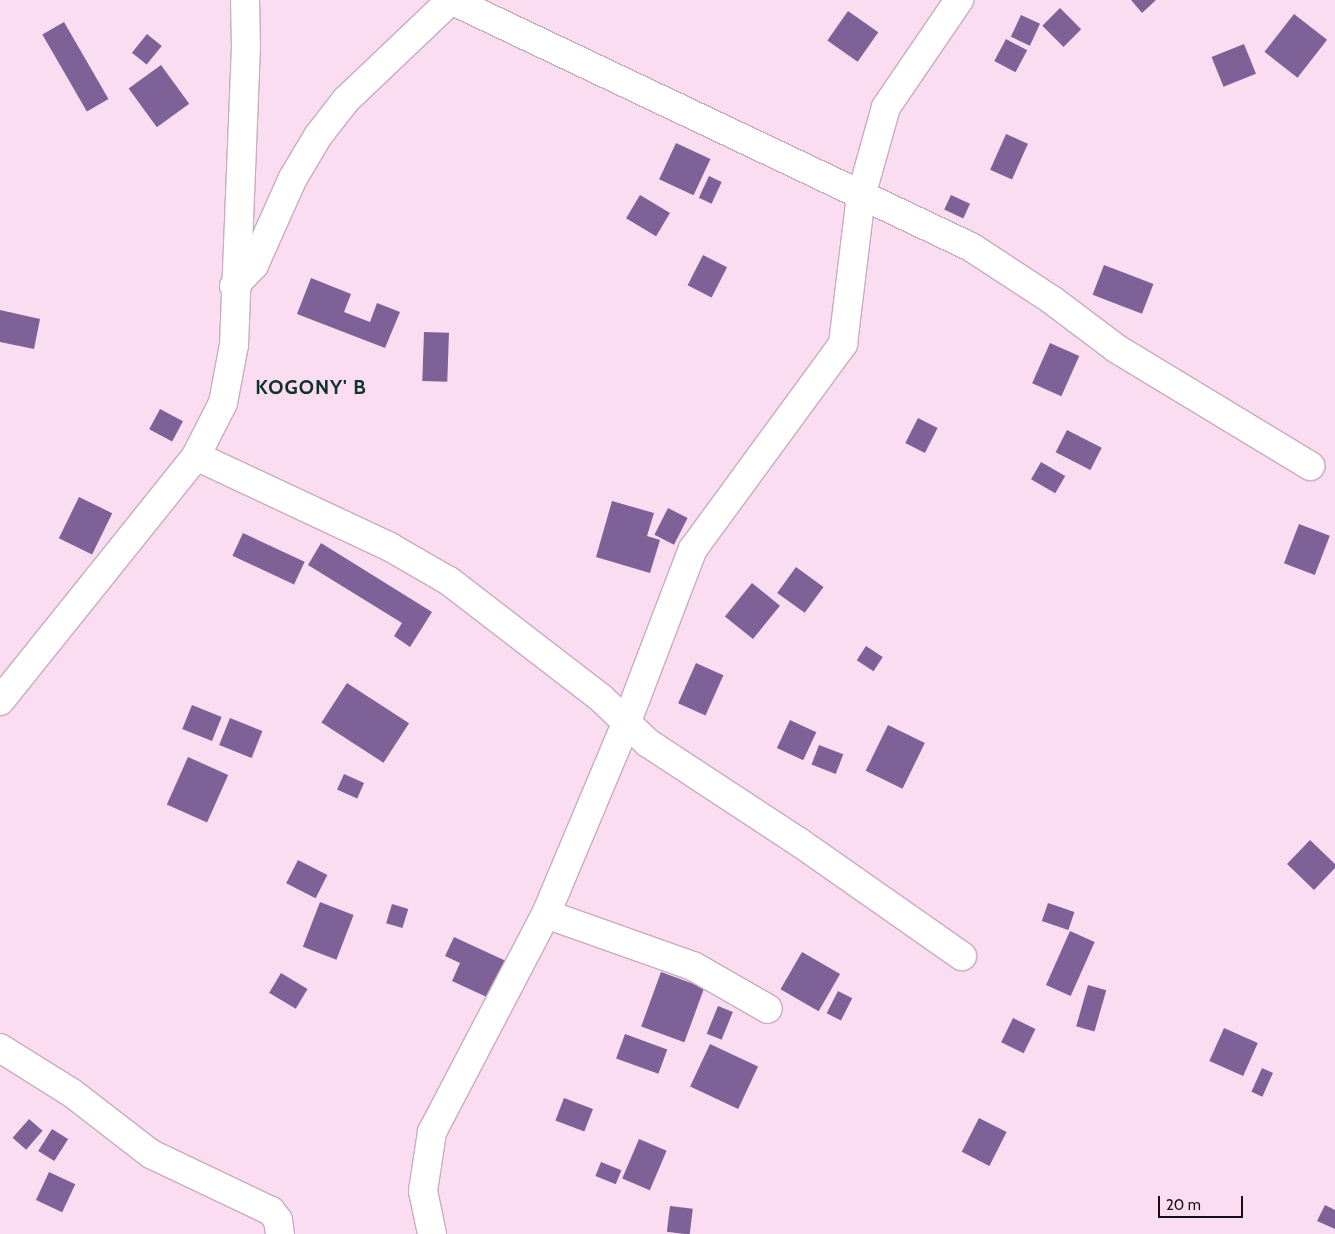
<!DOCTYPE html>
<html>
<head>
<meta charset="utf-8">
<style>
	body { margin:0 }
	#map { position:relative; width:1335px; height:1234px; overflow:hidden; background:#fbddf1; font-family:Cabin,sans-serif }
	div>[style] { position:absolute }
	.building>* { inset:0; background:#7e6297; transform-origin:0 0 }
	.roads { filter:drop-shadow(1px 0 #c8acbf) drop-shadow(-1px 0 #c8acbf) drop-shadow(0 1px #c8acbf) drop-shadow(0 -1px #c8acbf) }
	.street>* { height:28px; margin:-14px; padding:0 14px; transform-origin:14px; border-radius:14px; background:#fff }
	span { translate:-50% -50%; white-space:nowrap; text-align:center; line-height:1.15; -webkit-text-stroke:4px #fbddf1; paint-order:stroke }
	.district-label { font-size:20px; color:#0f322f; font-weight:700; letter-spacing:1px }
	.scale { position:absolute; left:1158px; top:1196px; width:85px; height:22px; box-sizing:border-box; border:2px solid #180e15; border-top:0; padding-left:6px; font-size:15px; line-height:18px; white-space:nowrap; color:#180e15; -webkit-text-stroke:4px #fbddf1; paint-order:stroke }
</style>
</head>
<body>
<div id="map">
	<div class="building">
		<div style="clip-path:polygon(1131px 0,1156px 0,1142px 13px)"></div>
		<div style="left:1060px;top:8px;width:30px;height:25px;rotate:45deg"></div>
		<div style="left:848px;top:11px;width:37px;height:36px;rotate:35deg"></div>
		<div style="left:1294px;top:14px;width:42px;height:48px;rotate:38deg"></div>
		<div style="left:1021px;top:15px;width:21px;height:24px;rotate:25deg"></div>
		<div style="left:64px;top:22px;width:89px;height:25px;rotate:60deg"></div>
		<div style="left:147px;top:34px;width:19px;height:24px;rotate:39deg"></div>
		<div style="left:1006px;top:39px;width:24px;height:25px;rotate:28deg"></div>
		<div style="left:1244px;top:44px;width:32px;height:35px;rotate:68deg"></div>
		<div style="left:161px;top:65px;width:48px;height:40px;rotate:54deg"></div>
		<div style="left:1006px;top:134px;width:24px;height:39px;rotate:24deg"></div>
		<div style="left:676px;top:143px;width:38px;height:40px;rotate:25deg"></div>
		<div style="left:709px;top:176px;width:14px;height:24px;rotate:25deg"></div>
		<div style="left:640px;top:195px;width:35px;height:27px;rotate:31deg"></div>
		<div style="left:951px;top:195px;width:21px;height:16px;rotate:25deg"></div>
		<div style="left:703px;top:255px;width:27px;height:34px;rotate:27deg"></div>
		<div style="left:1104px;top:265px;width:53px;height:32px;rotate:21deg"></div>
		<div style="clip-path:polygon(311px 278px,351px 294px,344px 312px,370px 322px,377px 303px,400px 312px,385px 348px,297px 314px)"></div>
		<div style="clip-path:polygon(0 310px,40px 319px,34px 349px,0 342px)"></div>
		<div style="left:424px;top:332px;width:25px;height:49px;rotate:2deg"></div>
		<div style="left:1050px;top:343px;width:32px;height:44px;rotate:24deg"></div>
		<div style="left:160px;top:409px;width:26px;height:23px;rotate:28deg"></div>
		<div style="left:918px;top:418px;width:22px;height:28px;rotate:27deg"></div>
		<div style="left:1067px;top:430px;width:39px;height:25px;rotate:27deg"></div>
		<div style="left:1041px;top:462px;width:28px;height:20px;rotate:30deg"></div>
		<div style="left:79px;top:497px;width:37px;height:46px;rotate:26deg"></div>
		<div style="clip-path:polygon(612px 501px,654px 513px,647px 536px,660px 540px,650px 573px,596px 557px)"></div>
		<div style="left:668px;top:508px;width:22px;height:30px;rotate:27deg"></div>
		<div style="left:1299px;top:524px;width:33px;height:42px;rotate:21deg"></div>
		<div style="left:243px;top:533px;width:68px;height:25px;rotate:25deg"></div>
		<div style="clip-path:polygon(321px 543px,432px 612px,410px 647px,394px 636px,402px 623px,308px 565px)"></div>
		<div style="left:796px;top:567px;width:34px;height:32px;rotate:36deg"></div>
		<div style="left:752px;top:583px;width:36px;height:43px;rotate:39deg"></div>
		<div style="left:866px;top:646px;width:20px;height:17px;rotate:33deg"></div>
		<div style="left:696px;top:663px;width:30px;height:44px;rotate:24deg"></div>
		<div style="left:347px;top:683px;width:74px;height:47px;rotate:33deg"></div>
		<div style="left:192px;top:705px;width:32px;height:26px;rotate:22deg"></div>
		<div style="left:230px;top:718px;width:35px;height:29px;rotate:22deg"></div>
		<div style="left:790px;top:720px;width:29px;height:31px;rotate:25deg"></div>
		<div style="left:888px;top:725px;width:41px;height:51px;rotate:26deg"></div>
		<div style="left:819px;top:745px;width:26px;height:21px;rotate:21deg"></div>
		<div style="left:188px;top:757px;width:44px;height:52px;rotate:24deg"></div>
		<div style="left:344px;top:774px;width:22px;height:17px;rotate:24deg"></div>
		<div style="clip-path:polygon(1310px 840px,1335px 864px,1335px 868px,1314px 890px,1287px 864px)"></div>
		<div style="left:298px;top:860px;width:33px;height:26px;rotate:27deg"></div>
		<div style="left:320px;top:902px;width:36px;height:48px;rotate:21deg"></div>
		<div style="left:1048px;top:903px;width:28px;height:19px;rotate:19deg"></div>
		<div style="left:392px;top:904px;width:17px;height:20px;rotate:17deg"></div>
		<div style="left:1070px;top:931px;width:27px;height:59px;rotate:24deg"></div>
		<div style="clip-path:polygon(454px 937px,506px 961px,489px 998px,452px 981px,460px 963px,445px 956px)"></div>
		<div style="left:802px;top:952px;width:44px;height:43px;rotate:30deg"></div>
		<div style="left:661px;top:972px;width:46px;height:58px;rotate:20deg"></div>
		<div style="left:281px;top:973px;width:31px;height:23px;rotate:31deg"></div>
		<div style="left:1088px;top:985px;width:19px;height:43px;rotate:16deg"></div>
		<div style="left:838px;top:991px;width:16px;height:25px;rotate:27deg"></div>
		<div style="left:718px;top:1006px;width:16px;height:30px;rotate:22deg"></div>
		<div style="left:1013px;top:1018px;width:25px;height:27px;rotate:26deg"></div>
		<div style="left:1224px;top:1028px;width:37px;height:36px;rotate:24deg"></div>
		<div style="left:625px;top:1034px;width:45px;height:26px;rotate:20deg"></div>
		<div style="left:710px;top:1044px;width:53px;height:47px;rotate:25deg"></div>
		<div style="left:1262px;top:1068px;width:12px;height:26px;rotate:24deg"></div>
		<div style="left:564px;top:1098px;width:31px;height:24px;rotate:21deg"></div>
		<div style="left:979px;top:1118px;width:31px;height:38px;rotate:27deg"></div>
		<div style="left:29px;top:1119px;width:18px;height:25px;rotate:41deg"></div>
		<div style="left:52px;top:1129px;width:19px;height:26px;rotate:32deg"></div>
		<div style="left:639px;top:1139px;width:30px;height:43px;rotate:23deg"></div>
		<div style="left:601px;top:1162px;width:22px;height:15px;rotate:22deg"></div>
		<div style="left:49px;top:1172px;width:29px;height:31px;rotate:25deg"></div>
		<div style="clip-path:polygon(1325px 1205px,1335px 1210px,1335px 1229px,1317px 1221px)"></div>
		<div style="left:670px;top:1206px;width:23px;height:26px;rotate:7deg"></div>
	</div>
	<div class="roads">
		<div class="street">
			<div style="left:451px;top:0;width:576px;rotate:25.41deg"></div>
			<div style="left:971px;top:247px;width:97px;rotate:33.2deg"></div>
			<div style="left:1052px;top:300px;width:81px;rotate:37deg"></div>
			<div style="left:1117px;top:349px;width:226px;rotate:31.2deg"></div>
			<div style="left:234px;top:286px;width:29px;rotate:-46deg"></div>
			<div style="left:254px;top:265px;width:95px;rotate:-65.9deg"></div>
			<div style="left:293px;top:178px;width:49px;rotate:-59.2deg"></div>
			<div style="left:318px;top:136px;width:46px;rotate:-52.1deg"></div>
			<div style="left:346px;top:100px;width:145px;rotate:-43.6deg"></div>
			<div style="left:196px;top:456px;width:214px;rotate:25.1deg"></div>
			<div style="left:390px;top:547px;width:68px;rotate:30deg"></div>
			<div style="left:449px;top:581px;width:192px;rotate:37.6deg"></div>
			<div style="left:601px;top:698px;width:65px;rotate:43.8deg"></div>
			<div style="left:648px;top:743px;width:181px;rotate:33.3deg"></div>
			<div style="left:799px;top:842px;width:199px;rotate:35deg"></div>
			<div style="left:0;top:701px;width:314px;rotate:-51.3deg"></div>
			<div style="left:196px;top:456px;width:59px;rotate:-63deg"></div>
			<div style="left:223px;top:403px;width:59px;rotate:-79.3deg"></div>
			<div style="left:234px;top:345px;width:298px;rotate:-87.7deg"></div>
			<div style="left:246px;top:47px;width:47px;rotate:-91.2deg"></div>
			<div style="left:546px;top:914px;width:156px;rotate:19.5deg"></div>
			<div style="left:693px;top:966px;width:86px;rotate:29.8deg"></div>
			<div style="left:0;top:1048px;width:85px;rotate:32deg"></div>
			<div style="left:72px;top:1093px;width:100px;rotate:37.7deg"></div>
			<div style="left:151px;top:1154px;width:133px;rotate:25.4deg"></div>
			<div style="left:271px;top:1211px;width:11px;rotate:52deg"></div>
			<div style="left:278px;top:1220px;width:14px;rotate:82deg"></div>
			<div style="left:432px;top:1234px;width:44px;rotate:-101.8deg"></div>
			<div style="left:423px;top:1191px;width:60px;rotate:-81.3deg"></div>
			<div style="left:432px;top:1132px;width:246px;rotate:-62.4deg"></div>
			<div style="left:546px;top:914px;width:206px;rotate:-67.2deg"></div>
			<div style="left:626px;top:724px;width:187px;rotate:-69.1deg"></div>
			<div style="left:693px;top:549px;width:254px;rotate:-53.8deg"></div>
			<div style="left:843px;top:344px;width:149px;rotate:-83.1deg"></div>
			<div style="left:861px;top:196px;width:92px;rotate:-74.3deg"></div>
			<div style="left:886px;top:107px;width:130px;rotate:-55.7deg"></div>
		</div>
	</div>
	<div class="district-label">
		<span style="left:311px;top:387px">KOGONY' B</span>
	</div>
	<div class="scale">20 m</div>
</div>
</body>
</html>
